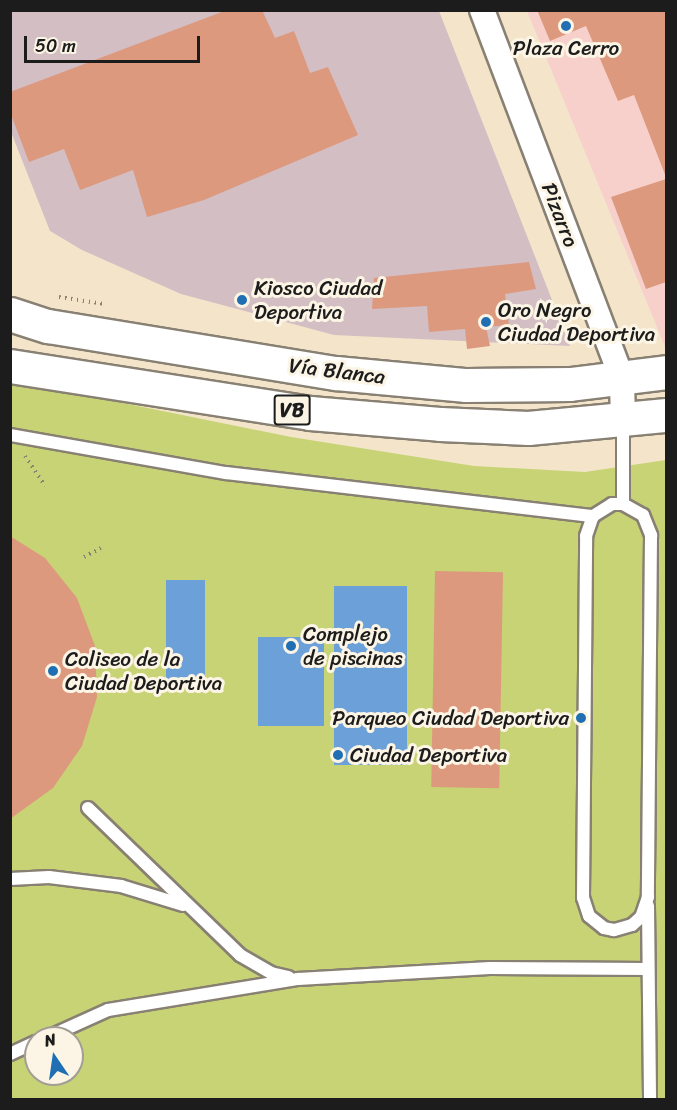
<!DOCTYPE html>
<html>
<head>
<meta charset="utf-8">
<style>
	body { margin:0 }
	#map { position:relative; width:677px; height:1110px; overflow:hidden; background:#f4e5ca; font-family:Sriracha,sans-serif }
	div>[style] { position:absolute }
	.built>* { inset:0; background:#f7d0cc }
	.industrial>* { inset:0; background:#d2bec3 }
	.green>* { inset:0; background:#c7d375 }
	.water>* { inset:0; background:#6ba0d8; transform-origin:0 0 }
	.building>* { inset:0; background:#dd997e; transform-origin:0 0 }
	.path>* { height:4px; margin-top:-2px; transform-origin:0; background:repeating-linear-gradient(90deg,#888073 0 1.5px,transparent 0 6px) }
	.roads { filter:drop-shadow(2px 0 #888073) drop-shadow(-2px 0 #888073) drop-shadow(0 2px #888073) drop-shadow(0 -2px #888073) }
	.service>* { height:12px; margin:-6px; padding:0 6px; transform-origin:6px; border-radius:6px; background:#fff }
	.minor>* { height:24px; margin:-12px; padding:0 12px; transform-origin:12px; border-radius:12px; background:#fff }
	.primary>* { height:33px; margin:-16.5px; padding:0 16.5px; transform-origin:16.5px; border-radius:16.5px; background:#fff }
	.dots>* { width:16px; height:16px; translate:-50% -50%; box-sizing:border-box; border:3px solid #fcf5e5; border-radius:50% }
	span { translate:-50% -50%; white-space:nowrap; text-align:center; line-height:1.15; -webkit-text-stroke:6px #fcf5e5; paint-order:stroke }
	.shield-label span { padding:2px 4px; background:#fcf5e5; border:2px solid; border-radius:4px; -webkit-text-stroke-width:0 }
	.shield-label { font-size:20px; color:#1c1c1c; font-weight:700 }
	.poi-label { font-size:21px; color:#1c1c1c }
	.left { translate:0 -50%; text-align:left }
	.right { translate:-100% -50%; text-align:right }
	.street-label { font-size:21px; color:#1c1c1c }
	.frame { position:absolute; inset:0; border:12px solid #1c1c1c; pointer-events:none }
	.north { position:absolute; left:24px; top:1026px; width:60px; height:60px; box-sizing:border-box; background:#fcf5e5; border:2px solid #a29e95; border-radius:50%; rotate:347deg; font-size:16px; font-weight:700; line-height:24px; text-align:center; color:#1c1c1c }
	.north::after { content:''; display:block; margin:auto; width:21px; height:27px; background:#1f6fb2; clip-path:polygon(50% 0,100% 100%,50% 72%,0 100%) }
	.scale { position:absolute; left:24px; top:36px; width:176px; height:27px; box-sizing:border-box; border:3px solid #1c1c1c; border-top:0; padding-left:8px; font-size:18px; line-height:21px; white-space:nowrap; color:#1c1c1c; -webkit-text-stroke:4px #fcf5e5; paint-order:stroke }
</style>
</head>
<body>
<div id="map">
	<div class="built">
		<div style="clip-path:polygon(527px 11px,666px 11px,666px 349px)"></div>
	</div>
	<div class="industrial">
		<div style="clip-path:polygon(11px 11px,439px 11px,570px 346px,334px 335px,181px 294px,82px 250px,50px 231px,11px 132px)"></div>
	</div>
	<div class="green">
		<div style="clip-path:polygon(evenodd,10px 380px,291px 437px,474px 466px,585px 472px,666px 460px,666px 1099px,11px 1099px,10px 380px,36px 1038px,72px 1038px,72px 1074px,36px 1074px,36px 1038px)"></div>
	</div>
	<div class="water">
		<div style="left:166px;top:580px;width:39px;height:105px"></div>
		<div style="left:334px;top:586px;width:73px;height:179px"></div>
		<div style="left:258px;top:637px;width:66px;height:89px"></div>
	</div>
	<div class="building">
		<div style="clip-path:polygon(227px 10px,262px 10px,275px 38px,294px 31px,310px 73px,328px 67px,358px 135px,204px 200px,147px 217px,133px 170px,80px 190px,64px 149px,29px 162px,10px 112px,10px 92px)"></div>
		<div style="clip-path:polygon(537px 10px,666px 10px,666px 177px,634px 95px,618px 101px,586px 26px,550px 41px)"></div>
		<div style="clip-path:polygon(666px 179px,666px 282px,646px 289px,611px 197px)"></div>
		<div style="clip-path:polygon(529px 262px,536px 289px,505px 294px,509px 325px,486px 327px,490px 346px,467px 349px,465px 329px,429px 332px,427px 306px,372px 309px,374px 278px)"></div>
		<div style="clip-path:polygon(10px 536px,45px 558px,77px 598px,95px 646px,97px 697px,82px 746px,53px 788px,10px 819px)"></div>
		<div style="left:435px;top:571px;width:68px;height:216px;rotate:1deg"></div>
	</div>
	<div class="path">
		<div style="left:59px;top:297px;width:47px;rotate:8.7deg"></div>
		<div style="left:25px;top:456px;width:36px;rotate:56deg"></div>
		<div style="left:84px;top:557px;width:19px;rotate:-28deg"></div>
	</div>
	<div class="roads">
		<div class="service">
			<div style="left:623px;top:422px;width:82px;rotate:90deg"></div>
			<div style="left:10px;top:435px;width:219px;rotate:10deg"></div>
			<div style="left:226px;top:473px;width:370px;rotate:6.7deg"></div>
			<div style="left:612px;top:504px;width:11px"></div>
			<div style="left:623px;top:504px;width:23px;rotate:29deg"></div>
			<div style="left:643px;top:515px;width:22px;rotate:68deg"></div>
			<div style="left:651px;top:535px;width:362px;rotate:90.5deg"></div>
			<div style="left:648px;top:897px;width:21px;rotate:109deg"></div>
			<div style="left:641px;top:917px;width:12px;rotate:138deg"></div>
			<div style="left:632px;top:925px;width:19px;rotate:164deg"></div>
			<div style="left:614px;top:930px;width:10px;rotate:-169deg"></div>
			<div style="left:604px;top:928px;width:19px;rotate:-141deg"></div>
			<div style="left:589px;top:916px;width:19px;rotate:-108deg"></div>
			<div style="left:583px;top:898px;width:362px;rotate:-89.5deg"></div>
			<div style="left:586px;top:536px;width:21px;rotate:-71deg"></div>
			<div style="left:593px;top:516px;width:22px;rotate:-32deg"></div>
			<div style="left:88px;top:808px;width:211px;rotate:44deg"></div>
			<div style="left:240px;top:955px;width:36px;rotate:30deg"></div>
			<div style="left:271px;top:973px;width:18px;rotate:13deg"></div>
			<div style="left:10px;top:879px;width:39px;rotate:-3deg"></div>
			<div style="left:49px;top:877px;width:73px;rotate:7.1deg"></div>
			<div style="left:121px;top:886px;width:65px;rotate:17deg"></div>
			<div style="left:648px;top:906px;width:194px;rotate:89.4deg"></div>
			<div style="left:46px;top:1038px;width:68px;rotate:-24.3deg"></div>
			<div style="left:108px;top:1010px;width:193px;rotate:-9.3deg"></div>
			<div style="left:298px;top:979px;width:192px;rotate:-3.3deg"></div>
			<div style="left:490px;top:968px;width:158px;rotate:0.4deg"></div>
			<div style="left:10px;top:1054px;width:29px;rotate:-25deg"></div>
		</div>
		<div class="minor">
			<div style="left:482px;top:10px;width:395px;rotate:69.2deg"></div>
			<div style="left:622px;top:379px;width:43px;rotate:88.7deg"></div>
		</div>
		<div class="primary">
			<div style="left:10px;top:314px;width:40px;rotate:18deg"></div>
			<div style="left:48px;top:326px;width:292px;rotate:9.3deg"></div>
			<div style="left:336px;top:373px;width:131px;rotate:5.3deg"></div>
			<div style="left:466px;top:385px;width:104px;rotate:-0.6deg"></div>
			<div style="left:570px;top:384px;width:97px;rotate:-7.1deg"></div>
			<div style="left:10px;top:366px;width:304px;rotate:8.9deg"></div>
			<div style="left:310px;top:413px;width:130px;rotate:4.8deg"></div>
			<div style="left:440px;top:424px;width:88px;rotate:2.6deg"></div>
			<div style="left:528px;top:428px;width:139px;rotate:-5.4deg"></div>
		</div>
	</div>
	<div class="dots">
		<div style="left:566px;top:26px;background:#1f6fb2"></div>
		<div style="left:242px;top:300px;background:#1f6fb2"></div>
		<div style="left:486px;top:322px;background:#1f6fb2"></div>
		<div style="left:291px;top:646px;background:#1f6fb2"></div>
		<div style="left:53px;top:671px;background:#1f6fb2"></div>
		<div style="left:581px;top:718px;background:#1f6fb2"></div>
		<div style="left:338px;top:755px;background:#1f6fb2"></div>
	</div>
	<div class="shield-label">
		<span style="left:292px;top:410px">VB</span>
	</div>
	<div class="poi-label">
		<span style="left:566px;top:48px">Plaza Cerro</span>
		<span class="left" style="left:254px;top:300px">Kiosco Ciudad<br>Deportiva</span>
		<span class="left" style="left:498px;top:322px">Oro Negro<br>Ciudad Deportiva</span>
		<span class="left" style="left:303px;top:646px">Complejo<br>de piscinas</span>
		<span class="left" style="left:65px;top:671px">Coliseo de la<br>Ciudad Deportiva</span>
		<span class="right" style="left:569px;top:718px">Parqueo Ciudad Deportiva</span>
		<span class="left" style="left:350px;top:755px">Ciudad Deportiva</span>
	</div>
	<div class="street-label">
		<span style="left:560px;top:215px;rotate:69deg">Pizarro</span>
		<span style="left:337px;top:371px;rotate:7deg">Vía Blanca</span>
	</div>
	<div class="frame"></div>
	<div class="north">N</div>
	<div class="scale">50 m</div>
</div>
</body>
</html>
